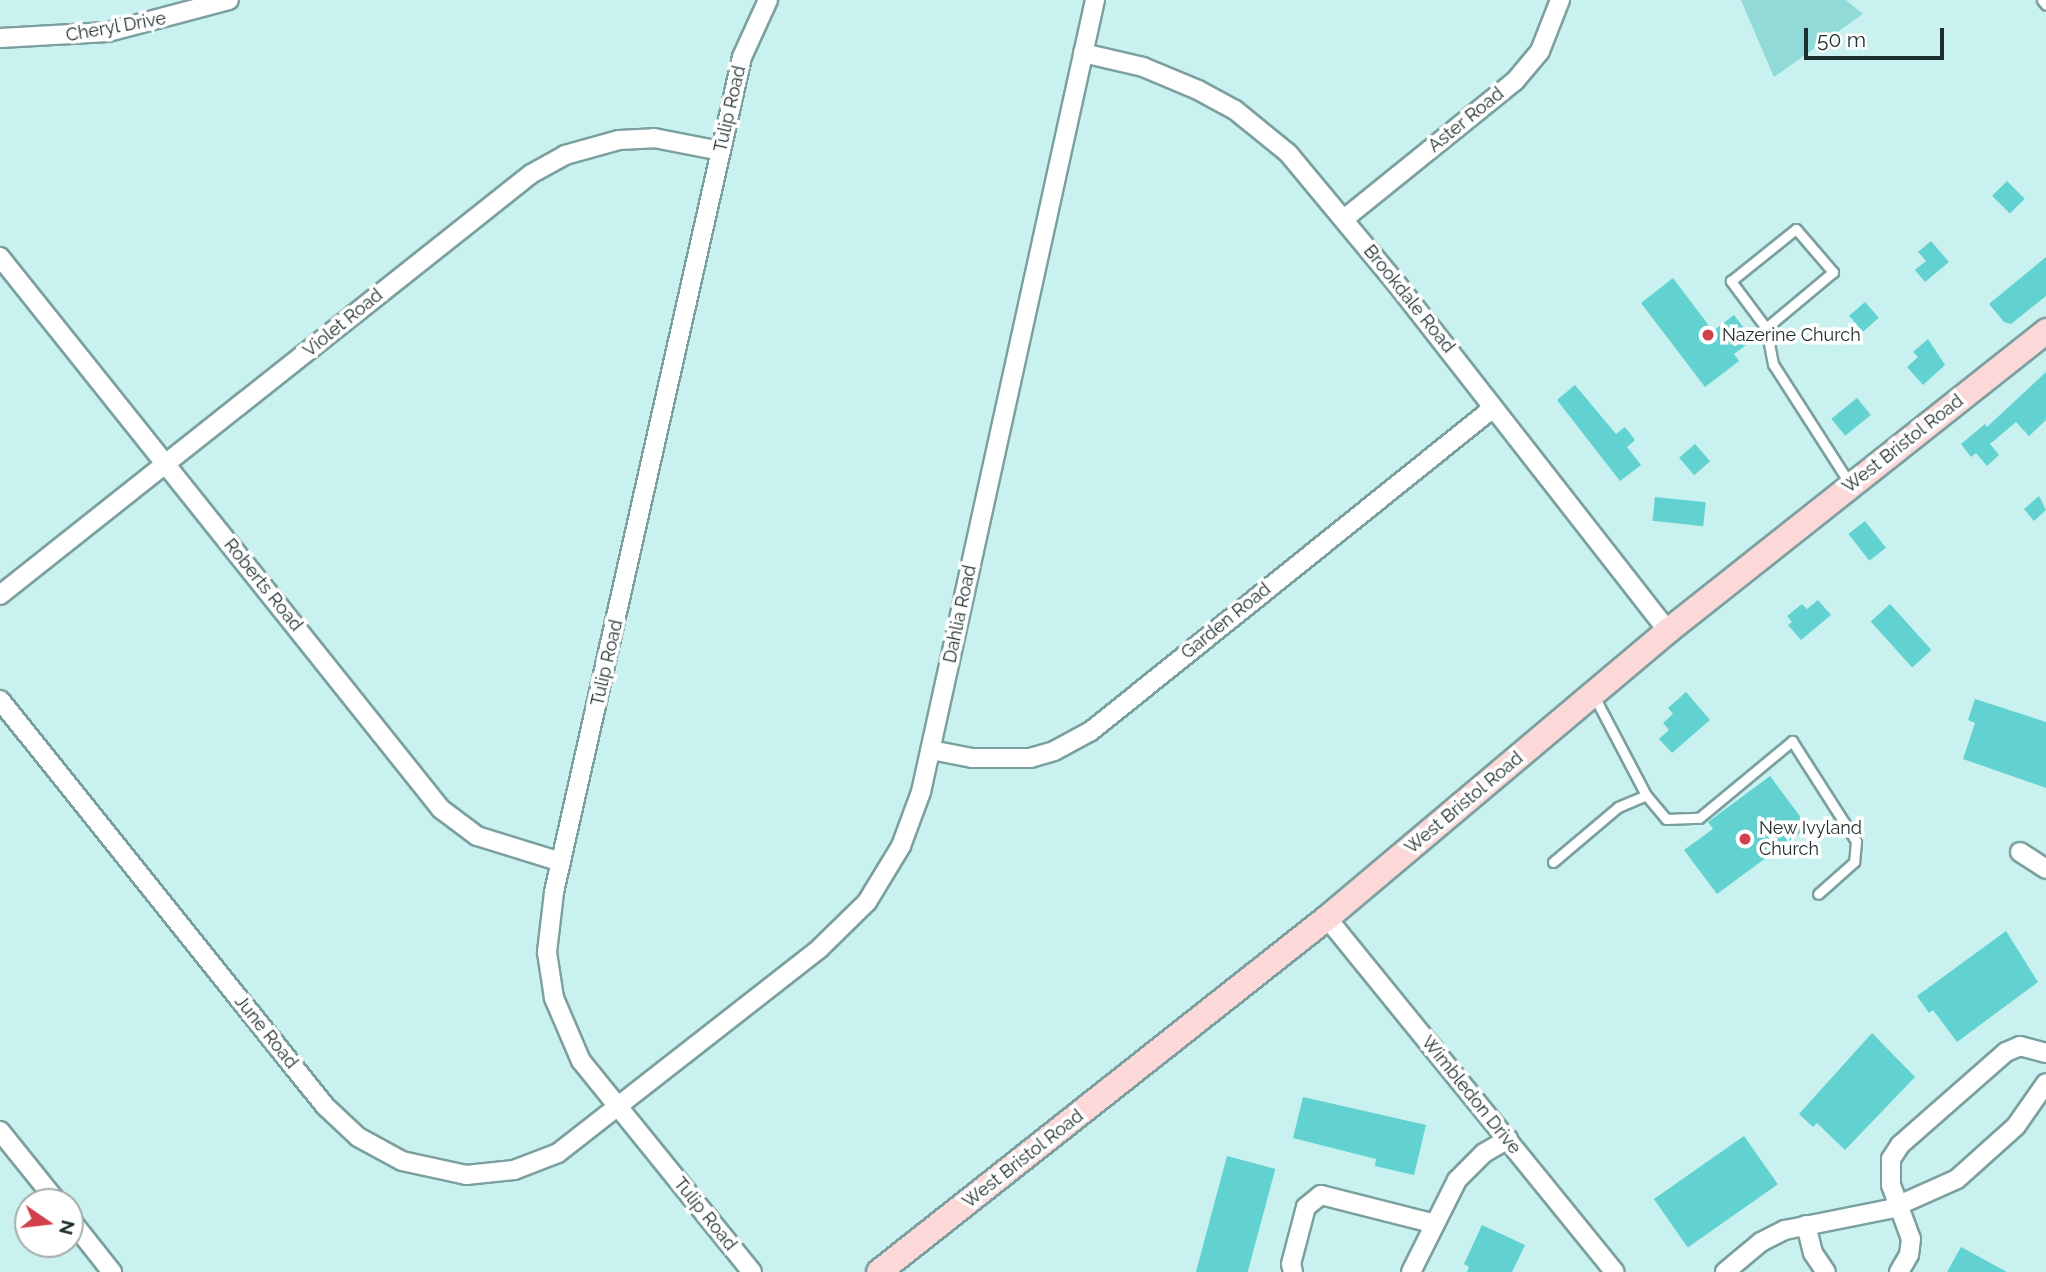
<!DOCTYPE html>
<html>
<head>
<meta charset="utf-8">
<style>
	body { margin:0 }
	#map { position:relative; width:2046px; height:1272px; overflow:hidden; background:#c9f1ef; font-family:Raleway,sans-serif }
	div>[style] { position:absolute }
	.green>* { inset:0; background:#92dad7 }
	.building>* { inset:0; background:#61d2d0; transform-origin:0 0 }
	.roads { filter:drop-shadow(2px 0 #7ba09f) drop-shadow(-2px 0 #7ba09f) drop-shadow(0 2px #7ba09f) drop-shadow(0 -2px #7ba09f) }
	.service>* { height:9px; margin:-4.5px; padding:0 4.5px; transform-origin:4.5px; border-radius:4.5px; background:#fff }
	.minor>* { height:18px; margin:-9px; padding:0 9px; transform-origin:9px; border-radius:9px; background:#fff }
	.secondary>* { height:24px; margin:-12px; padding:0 12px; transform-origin:12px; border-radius:12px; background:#fcd8d9 }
	.dots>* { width:19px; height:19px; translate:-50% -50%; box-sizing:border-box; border:4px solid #fff; border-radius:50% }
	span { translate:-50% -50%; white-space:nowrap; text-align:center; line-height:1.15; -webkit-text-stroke:7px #fff; paint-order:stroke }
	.street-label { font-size:18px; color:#1d2c2c }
	.poi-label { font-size:18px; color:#1d2c2c }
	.left { translate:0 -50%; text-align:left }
	.north { position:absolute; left:14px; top:1188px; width:70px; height:70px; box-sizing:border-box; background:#fff; border:2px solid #a5abab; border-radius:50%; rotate:104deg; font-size:19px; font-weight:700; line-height:28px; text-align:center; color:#1d2c2c }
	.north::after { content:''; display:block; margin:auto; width:24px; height:32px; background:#d1414c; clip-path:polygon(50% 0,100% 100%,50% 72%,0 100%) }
	.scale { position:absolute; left:1804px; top:28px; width:140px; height:32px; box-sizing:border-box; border:4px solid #1d2c2c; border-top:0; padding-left:9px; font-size:21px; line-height:24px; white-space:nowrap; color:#1d2c2c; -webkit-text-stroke:5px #fff; paint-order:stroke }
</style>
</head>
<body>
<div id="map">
	<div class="green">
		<div style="clip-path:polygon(1741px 0,1846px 0,1863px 14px,1774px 77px)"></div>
	</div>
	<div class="building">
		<div style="left:2007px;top:181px;width:25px;height:21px;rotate:45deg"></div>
		<div style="clip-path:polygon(1931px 241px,1949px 262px,1925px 282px,1915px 270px,1926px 261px,1918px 252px)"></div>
		<div style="clip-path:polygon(2046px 257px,2046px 296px,2011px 324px,2004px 322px,1989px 304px)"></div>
		<div style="clip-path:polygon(1673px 278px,1713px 331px,1734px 315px,1753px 340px,1734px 354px,1739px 361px,1705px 387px,1641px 303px)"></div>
		<div style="left:1865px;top:302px;width:21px;height:21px;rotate:49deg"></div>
		<div style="clip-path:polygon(1928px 339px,1945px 365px,1923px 385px,1907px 367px,1918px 357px,1913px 352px)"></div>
		<div style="clip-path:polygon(2046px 372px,2046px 420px,2029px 436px,2016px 422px,1990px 444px,1999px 455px,1987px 466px,1976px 453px,1971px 457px,1961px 444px,1985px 424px,1987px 427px)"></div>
		<div style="clip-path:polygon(1575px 385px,1616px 434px,1625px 427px,1635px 440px,1627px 447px,1641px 465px,1620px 481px,1557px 400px)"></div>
		<div style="left:1857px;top:398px;width:22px;height:33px;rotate:51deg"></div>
		<div style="left:1695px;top:444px;width:23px;height:21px;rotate:49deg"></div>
		<div style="clip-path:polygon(2039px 496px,2046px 510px,2034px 521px,2024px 509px)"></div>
		<div style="left:1655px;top:497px;width:51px;height:24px;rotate:6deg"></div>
		<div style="left:1865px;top:521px;width:34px;height:21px;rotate:52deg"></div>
		<div style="clip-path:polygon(1818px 600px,1831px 615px,1801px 640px,1788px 625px,1792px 622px,1787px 616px,1802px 604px,1807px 609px)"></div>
		<div style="left:1890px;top:604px;width:62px;height:26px;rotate:48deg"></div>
		<div style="clip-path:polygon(1686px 692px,1710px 720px,1672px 753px,1659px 739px,1669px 730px,1663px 723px,1673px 714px,1668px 708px)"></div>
		<div style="clip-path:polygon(1975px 699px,2046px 722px,2046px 788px,1963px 759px,1975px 723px,1968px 720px)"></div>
		<div style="clip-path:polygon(1770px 776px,1808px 827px,1717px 894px,1684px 850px,1713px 829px,1708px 822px)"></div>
		<div style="clip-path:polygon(2006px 931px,2038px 982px,1957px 1042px,1933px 1010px,1929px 1013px,1917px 996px)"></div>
		<div style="clip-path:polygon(1872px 1033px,1915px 1077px,1845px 1150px,1817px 1123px,1813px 1127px,1799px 1114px)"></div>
		<div style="clip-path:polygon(1303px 1097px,1426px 1125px,1414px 1175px,1375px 1166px,1376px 1159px,1293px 1138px)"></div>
		<div style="left:1744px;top:1136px;width:59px;height:110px;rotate:55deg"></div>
		<div style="left:1227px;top:1156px;width:50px;height:120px;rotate:15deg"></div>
		<div style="clip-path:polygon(1482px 1225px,1525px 1245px,1512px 1272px,1467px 1272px,1469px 1267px,1464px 1264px)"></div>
		<div style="clip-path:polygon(1961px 1247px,2007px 1272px,1947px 1272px)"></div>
	</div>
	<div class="roads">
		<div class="service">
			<div style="left:2042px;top:0;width:6px;rotate:51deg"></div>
			<div style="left:1766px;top:328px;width:59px;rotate:-126.7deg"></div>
			<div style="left:1731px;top:281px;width:83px;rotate:-38.7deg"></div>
			<div style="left:1796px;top:229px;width:57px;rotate:49.3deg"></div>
			<div style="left:1833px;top:272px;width:87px;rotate:140.1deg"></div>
			<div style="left:1766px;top:328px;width:37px;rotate:79deg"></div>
			<div style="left:1773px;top:364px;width:143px;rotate:57.3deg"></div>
			<div style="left:1594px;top:696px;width:112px;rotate:62.3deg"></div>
			<div style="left:1646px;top:795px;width:31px;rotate:50deg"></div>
			<div style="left:1666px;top:819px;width:33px;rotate:-2deg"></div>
			<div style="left:1699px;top:818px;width:121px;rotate:-39.6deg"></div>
			<div style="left:1792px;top:741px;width:119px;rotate:57.4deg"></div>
			<div style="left:1856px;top:841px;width:21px;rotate:95deg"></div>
			<div style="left:1854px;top:862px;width:48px;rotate:138.4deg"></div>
			<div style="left:1553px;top:862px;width:85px;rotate:-40.2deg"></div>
			<div style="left:1618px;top:807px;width:30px;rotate:-23deg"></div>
		</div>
		<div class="minor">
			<div style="left:0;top:38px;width:108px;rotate:-3.2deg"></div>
			<div style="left:108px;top:32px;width:125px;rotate:-14.8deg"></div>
			<div style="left:1083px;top:53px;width:62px;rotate:13.1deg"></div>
			<div style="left:1143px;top:67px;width:60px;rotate:22.7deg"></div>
			<div style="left:1198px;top:90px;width:42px;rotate:28.4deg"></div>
			<div style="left:1235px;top:110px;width:68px;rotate:39.1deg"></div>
			<div style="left:1288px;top:153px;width:169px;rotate:50.3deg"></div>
			<div style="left:1396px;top:283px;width:442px;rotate:52deg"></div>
			<div style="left:1344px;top:219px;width:220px;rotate:-38.9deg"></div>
			<div style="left:1515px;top:81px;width:39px;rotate:-50deg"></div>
			<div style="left:1540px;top:51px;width:55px;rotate:-68.6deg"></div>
			<div style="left:0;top:257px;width:707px;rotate:51.38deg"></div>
			<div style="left:441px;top:809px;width:45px;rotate:36.9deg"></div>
			<div style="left:477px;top:836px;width:88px;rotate:17.2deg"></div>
			<div style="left:0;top:595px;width:678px;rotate:-38.41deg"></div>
			<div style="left:531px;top:174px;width:39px;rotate:-29deg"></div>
			<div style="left:565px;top:155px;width:56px;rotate:-15.5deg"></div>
			<div style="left:619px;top:140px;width:35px;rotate:-3deg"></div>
			<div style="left:654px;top:138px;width:68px;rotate:11deg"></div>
			<div style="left:0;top:700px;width:520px;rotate:51.32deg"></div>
			<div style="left:325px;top:1106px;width:45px;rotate:43.2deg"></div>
			<div style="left:358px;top:1137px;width:50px;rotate:28.6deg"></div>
			<div style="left:402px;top:1161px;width:66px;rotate:12.3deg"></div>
			<div style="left:466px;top:1175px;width:48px;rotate:-5.9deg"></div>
			<div style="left:514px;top:1170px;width:47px;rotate:-21.1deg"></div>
			<div style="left:558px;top:1153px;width:333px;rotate:-38deg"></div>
			<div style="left:820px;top:948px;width:66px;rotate:-44.4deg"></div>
			<div style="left:867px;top:902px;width:66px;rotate:-58.7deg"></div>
			<div style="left:901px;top:846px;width:58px;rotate:-69.7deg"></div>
			<div style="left:921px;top:792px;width:811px;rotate:-77.61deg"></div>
			<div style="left:931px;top:750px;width:42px;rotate:11deg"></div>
			<div style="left:972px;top:758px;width:58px"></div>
			<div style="left:1030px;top:758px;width:25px;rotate:-16deg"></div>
			<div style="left:1054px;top:751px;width:42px;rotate:-28.4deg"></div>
			<div style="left:1091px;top:731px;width:516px;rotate:-38.78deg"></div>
			<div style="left:2020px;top:852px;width:31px;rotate:33deg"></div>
			<div style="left:1327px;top:918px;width:456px;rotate:50.9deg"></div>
			<div style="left:0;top:1131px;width:91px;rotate:51.2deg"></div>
			<div style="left:70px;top:1219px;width:68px;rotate:51.6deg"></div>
			<div style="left:1806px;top:1225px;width:29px;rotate:76deg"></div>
			<div style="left:1813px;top:1253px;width:23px;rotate:56deg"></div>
			<div style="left:752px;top:1272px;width:272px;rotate:-129deg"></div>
			<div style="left:581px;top:1061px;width:69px;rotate:-113.2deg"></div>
			<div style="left:554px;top:998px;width:47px;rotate:-98.7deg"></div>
			<div style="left:547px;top:952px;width:60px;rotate:-83.3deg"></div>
			<div style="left:554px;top:892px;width:856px;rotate:-77.31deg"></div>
			<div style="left:742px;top:57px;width:63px;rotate:-65.5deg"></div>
			<div style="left:1293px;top:1272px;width:8px;rotate:-104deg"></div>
			<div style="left:1291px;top:1264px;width:59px;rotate:-75.3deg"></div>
			<div style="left:1306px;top:1207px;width:19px;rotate:-39deg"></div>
			<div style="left:1321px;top:1195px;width:114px;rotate:14.2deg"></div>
			<div style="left:1411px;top:1272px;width:103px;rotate:-63.4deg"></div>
			<div style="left:1457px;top:1180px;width:38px;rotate:-45deg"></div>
			<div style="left:1484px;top:1153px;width:28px;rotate:-30deg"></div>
			<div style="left:1725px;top:1272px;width:47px;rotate:-39.8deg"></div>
			<div style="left:1761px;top:1242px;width:27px;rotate:-27deg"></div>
			<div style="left:1785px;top:1230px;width:107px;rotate:-11.3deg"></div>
			<div style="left:1890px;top:1209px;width:73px;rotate:-24.1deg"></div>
			<div style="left:1957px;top:1179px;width:79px;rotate:-41.9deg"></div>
			<div style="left:2016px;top:1126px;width:52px;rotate:-55.1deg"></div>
			<div style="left:1899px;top:1272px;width:20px;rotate:-60deg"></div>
			<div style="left:1909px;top:1255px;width:16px;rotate:-83deg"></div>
			<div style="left:1911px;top:1239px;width:58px;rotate:-110.3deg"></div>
			<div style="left:1891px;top:1185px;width:26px;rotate:-90deg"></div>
			<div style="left:1891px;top:1159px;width:17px;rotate:-57deg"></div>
			<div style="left:1900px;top:1145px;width:141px;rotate:-41.3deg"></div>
			<div style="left:2006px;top:1052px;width:15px;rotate:-23deg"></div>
			<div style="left:2020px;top:1046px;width:27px;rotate:15deg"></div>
		</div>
		<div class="secondary">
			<div style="left:879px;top:1272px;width:571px;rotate:-38.32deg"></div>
			<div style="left:1327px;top:918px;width:446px;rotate:-40.1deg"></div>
			<div style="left:1668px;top:631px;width:483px;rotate:-38.4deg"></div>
		</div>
	</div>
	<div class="dots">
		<div style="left:1708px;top:335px;background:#d1414c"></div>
		<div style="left:1745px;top:839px;background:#d1414c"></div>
	</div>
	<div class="street-label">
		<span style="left:116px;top:27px;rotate:-10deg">Cheryl Drive</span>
		<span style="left:730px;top:109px;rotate:-77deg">Tulip Road</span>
		<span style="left:1466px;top:120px;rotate:-39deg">Aster Road</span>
		<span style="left:1409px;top:299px;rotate:51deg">Brookdale Road</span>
		<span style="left:343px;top:323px;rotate:-39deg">Violet Road</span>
		<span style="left:1903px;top:444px;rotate:-38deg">West Bristol Road</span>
		<span style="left:263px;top:585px;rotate:51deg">Roberts Road</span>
		<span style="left:960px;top:614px;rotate:-78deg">Dahlia Road</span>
		<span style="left:1226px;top:621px;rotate:-39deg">Garden Road</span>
		<span style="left:607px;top:663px;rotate:-77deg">Tulip Road</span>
		<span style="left:1464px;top:803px;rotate:-40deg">West Bristol Road</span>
		<span style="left:266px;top:1032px;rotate:51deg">June Road</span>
		<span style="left:1471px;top:1095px;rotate:51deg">Wimbledon Drive</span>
		<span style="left:1023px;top:1159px;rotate:-38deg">West Bristol Road</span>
		<span style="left:705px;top:1214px;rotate:51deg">Tulip Road</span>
	</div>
	<div class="poi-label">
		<span class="left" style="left:1722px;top:335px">Nazerine Church</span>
		<span class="left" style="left:1759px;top:839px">New Ivyland<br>Church</span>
	</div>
	<div class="north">N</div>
	<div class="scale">50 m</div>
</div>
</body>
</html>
